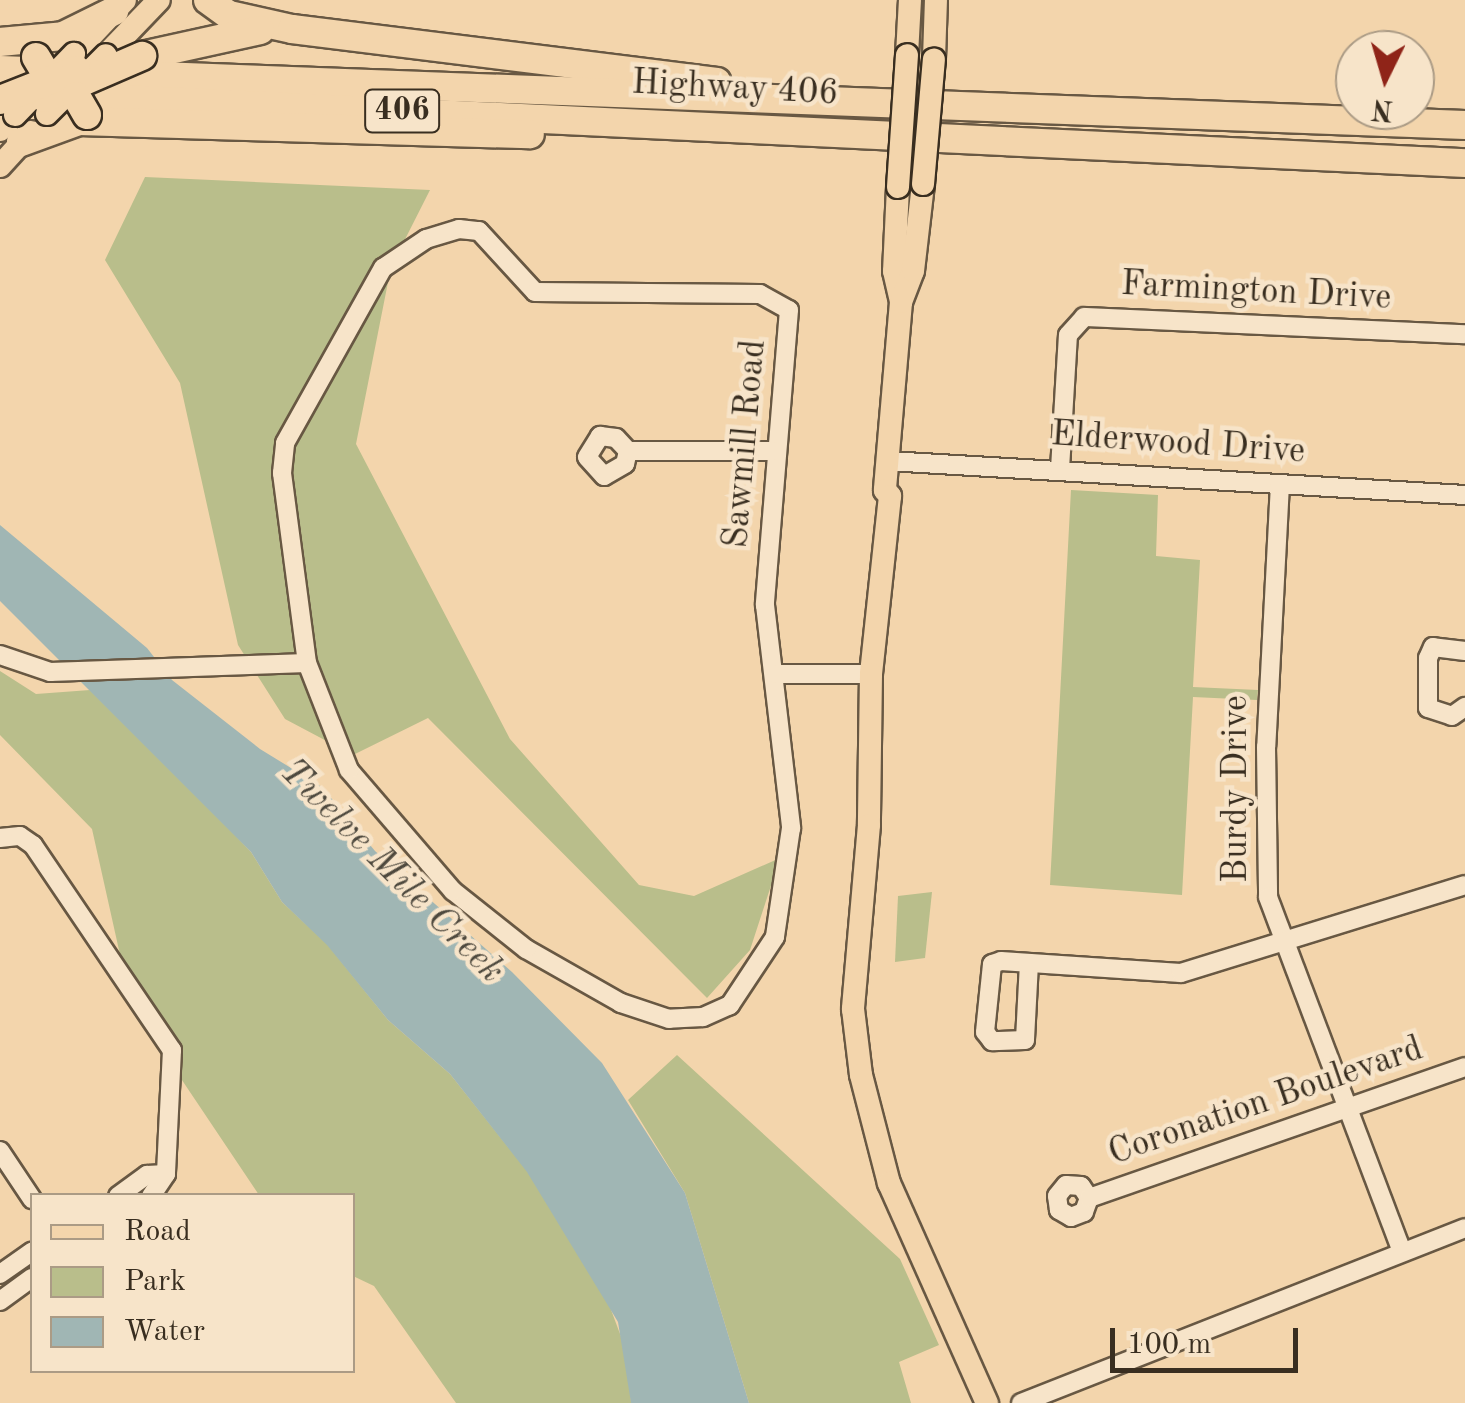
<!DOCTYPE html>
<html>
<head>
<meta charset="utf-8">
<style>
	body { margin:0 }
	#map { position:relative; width:1465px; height:1403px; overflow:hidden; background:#f3d5ac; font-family:"Old Standard TT",serif }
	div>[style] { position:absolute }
	.green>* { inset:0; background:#b9be8b }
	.water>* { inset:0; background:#a0b6b4 }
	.roads { filter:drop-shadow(2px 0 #685843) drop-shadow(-2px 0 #685843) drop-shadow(0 2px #685843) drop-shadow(0 -2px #685843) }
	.minor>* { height:18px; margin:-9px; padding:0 9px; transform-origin:9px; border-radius:9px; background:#f7e4c9 }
	.major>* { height:22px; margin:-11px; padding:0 11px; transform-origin:11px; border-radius:11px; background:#f3d5ac }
	.highway>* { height:28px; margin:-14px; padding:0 14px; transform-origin:14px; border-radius:14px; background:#f3d5ac }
	.bridges { filter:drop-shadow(2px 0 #392e20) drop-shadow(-2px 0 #392e20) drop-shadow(0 2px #392e20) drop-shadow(0 -2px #392e20) }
	.major-bridge>* { height:22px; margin:-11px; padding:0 11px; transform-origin:11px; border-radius:11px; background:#f3d5ac }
	.highway-bridge>* { height:28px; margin:-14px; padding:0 14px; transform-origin:14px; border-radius:14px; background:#f3d5ac }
	span { translate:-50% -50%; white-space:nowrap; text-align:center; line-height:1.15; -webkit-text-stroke:9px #f7e4c9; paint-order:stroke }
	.shield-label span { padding:2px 8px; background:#f7e4c9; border:2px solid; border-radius:8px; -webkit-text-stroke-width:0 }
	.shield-label { font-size:32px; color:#392e20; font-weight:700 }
	.street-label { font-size:35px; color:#392e20 }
	.water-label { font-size:38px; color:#4e493e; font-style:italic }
	.legend { position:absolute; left:30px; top:1193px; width:325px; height:180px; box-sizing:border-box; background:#f7e4c9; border:2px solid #ab9b85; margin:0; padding:12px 18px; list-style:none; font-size:30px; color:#392e20 }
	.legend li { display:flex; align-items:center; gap:20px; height:50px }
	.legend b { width:50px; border:2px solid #ab9b85 }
	.north { position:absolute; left:1335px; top:30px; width:100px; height:100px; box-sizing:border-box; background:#f7e4c9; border:2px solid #ab9b85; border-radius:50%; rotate:185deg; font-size:28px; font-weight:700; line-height:40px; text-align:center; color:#392e20 }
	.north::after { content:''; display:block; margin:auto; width:35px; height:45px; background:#8f2418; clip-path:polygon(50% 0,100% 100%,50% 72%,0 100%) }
	.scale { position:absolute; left:1110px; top:1328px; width:188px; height:45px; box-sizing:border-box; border:5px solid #392e20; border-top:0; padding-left:12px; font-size:30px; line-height:35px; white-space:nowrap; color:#392e20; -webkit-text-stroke:8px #f7e4c9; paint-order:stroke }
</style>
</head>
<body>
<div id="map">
	<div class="green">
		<div style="clip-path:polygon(145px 177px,430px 190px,391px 267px,356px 444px,510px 739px,639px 885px,694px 896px,780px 858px,750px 950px,707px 998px,428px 718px,353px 755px,285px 719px,238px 645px,180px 383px,105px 260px)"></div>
		<div style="clip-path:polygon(1071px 490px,1158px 495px,1156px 556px,1200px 560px,1193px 687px,1258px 690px,1257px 700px,1193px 697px,1182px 895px,1050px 885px)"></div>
		<div style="clip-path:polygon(0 671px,36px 694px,90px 690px,140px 735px,251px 852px,282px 902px,327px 944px,388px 1020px,450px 1074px,528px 1172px,604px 1291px,629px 1358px,631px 1403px,456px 1403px,374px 1286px,353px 1276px,352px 1196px,259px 1195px,131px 1004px,92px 829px,0 735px)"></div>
		<div style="clip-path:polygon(932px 892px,925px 958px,895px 962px,898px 896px)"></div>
		<div style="clip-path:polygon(677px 1055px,900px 1259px,939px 1345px,899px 1362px,911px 1403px,749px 1403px,685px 1193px,628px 1100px)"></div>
	</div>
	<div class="water">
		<div style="clip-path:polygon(0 525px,147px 648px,172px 680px,260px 749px,322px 787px,375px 851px,512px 972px,602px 1063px,685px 1193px,749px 1403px,631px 1403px,618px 1322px,527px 1172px,450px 1074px,388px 1020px,327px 945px,282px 902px,251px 852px,0 601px)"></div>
	</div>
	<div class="roads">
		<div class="minor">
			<div style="left:459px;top:229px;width:20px;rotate:6deg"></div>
			<div style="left:479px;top:231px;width:83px;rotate:47.4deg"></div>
			<div style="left:535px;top:292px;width:225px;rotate:0.5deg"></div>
			<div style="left:760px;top:294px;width:33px;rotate:29deg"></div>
			<div style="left:789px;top:310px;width:296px;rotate:94.7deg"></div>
			<div style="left:765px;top:605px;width:225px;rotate:83.3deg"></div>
			<div style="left:791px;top:828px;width:110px;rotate:98.4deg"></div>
			<div style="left:775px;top:937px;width:82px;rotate:123.5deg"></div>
			<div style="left:730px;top:1005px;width:30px;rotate:156deg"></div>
			<div style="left:703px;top:1017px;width:34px;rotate:177deg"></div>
			<div style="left:669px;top:1019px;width:51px;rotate:-161.6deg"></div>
			<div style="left:621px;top:1003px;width:109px;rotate:-150.4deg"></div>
			<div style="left:526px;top:949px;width:93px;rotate:-141.5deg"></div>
			<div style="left:453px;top:891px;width:160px;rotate:-130.7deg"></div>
			<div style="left:349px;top:770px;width:115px;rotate:-111.4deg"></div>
			<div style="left:307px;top:663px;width:192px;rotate:-97.5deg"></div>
			<div style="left:282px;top:473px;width:30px;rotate:-84deg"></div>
			<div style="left:285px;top:443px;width:201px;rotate:-60.8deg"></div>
			<div style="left:383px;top:268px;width:52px;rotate:-34deg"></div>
			<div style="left:426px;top:239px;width:34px;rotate:-17deg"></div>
			<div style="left:628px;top:451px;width:13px;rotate:103deg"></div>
			<div style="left:625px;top:464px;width:24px;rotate:150deg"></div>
			<div style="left:604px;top:476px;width:25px;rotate:-132deg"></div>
			<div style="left:587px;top:457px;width:25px;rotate:-58deg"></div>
			<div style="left:600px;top:436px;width:16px;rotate:7deg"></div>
			<div style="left:616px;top:438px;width:18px;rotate:47deg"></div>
			<div style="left:628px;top:451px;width:146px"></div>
			<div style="left:888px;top:461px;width:578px;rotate:3.37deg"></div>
			<div style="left:1060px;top:469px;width:134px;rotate:-86.6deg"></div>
			<div style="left:1068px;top:335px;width:24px;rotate:-48deg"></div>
			<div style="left:1084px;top:317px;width:381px;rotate:2.6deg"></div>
			<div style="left:1280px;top:484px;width:263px;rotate:93deg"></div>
			<div style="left:1266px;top:747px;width:150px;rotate:89.2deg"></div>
			<div style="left:1268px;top:897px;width:379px;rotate:69.3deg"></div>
			<div style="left:1465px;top:651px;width:32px;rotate:-173deg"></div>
			<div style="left:1433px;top:647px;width:12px;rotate:114deg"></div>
			<div style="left:1428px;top:658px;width:50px;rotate:90deg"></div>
			<div style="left:1428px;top:708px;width:25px;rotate:18deg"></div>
			<div style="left:1452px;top:716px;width:16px;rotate:-35deg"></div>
			<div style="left:0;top:655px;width:53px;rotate:18.8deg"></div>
			<div style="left:50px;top:672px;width:257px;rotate:-2deg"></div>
			<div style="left:776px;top:674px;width:95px"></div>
			<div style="left:0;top:838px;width:20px;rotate:-6deg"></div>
			<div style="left:20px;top:836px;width:16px;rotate:35deg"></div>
			<div style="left:33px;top:845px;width:248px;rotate:55.9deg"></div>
			<div style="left:172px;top:1050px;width:124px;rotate:92.8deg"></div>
			<div style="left:166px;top:1174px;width:27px;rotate:124deg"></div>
			<div style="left:1029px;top:963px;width:77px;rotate:93deg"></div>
			<div style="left:1025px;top:1040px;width:33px;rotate:178deg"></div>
			<div style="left:992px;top:1041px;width:11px;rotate:-128deg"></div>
			<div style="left:985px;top:1032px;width:68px;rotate:-84.1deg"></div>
			<div style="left:992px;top:964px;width:9px;rotate:-18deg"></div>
			<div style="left:1001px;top:961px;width:180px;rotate:3.8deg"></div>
			<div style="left:1181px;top:973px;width:297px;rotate:-17.2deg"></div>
			<div style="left:0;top:1151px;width:58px;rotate:56.3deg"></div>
			<div style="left:1066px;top:1185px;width:15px;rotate:4deg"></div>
			<div style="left:1081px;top:1186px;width:14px;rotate:56deg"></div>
			<div style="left:1089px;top:1198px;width:15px;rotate:110deg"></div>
			<div style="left:1084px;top:1212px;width:14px;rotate:159deg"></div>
			<div style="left:1071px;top:1217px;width:14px;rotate:-150deg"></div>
			<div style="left:1059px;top:1210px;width:14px;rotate:-98deg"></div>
			<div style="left:1057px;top:1196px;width:14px;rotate:-51deg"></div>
			<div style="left:118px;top:1196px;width:36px;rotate:-36deg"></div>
			<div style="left:147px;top:1175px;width:19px;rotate:-3deg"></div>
			<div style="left:1089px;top:1198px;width:398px;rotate:-19.2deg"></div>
			<div style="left:0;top:1274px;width:39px;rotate:-35deg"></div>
			<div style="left:0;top:1301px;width:39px;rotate:-36deg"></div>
			<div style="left:1021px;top:1403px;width:477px;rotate:-21.5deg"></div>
		</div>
		<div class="major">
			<div style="left:74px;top:54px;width:74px;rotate:-46.6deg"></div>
			<div style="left:106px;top:55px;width:76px;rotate:-46.1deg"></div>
			<div style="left:907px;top:55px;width:55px;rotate:-86.9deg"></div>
			<div style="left:934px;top:59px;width:59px;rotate:-88.1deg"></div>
			<div style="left:0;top:130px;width:21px;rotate:-45deg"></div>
			<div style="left:0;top:166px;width:46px;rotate:-47.6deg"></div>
			<div style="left:898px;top:187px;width:84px;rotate:92.7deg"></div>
			<div style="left:894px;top:271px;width:32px;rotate:77deg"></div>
			<div style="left:901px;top:302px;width:189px;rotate:94.9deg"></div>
			<div style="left:885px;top:490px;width:8px;rotate:50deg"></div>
			<div style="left:890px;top:496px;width:179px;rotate:96.1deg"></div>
			<div style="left:871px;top:674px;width:151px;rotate:90.8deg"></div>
			<div style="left:869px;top:825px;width:185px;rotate:95deg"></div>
			<div style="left:853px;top:1009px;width:66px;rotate:83.1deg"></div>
			<div style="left:861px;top:1075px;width:112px;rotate:75.5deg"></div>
			<div style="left:889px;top:1183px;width:241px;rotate:66deg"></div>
			<div style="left:901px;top:302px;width:33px;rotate:-69deg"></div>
			<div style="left:913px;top:271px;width:88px;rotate:-83.4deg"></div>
		</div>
		<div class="highway">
			<div style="left:208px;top:0;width:26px;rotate:36deg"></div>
			<div style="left:229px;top:15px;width:65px;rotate:12.5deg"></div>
			<div style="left:292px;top:29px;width:428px;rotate:7.1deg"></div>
			<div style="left:0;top:42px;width:63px;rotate:-5.4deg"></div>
			<div style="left:63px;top:36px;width:57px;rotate:-26.1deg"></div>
			<div style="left:142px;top:56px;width:121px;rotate:-12.4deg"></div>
			<div style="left:0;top:70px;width:1466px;rotate:2.15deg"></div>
			<div style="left:58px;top:96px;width:1409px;rotate:2.73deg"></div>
			<div style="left:21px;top:142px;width:62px;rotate:-19.9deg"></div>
			<div style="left:79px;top:121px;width:451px;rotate:1.7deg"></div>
		</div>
	</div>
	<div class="bridges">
		<div class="major-bridge">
			<div style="left:47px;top:114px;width:83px;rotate:-45deg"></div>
			<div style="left:15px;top:115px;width:85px;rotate:-46deg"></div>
			<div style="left:923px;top:184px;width:125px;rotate:-85deg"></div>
			<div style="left:898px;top:187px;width:132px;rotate:-86.1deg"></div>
		</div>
		<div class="highway-bridge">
			<div style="left:36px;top:57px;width:17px;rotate:59deg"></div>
			<div style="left:45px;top:72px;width:26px;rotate:90deg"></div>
			<div style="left:45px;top:98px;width:106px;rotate:-23.4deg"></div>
			<div style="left:0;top:100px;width:82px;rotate:-21.5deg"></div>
			<div style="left:76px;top:70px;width:26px;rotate:90deg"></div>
			<div style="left:76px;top:96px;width:22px;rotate:60deg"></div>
		</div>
	</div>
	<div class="shield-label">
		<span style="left:402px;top:111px">406</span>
	</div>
	<div class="street-label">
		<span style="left:735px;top:89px;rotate:3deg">Highway 406</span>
		<span style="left:1256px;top:292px;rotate:3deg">Farmington Drive</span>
		<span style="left:746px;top:444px;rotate:-85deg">Sawmill Road</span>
		<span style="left:1178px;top:444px;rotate:4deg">Elderwood Drive</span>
		<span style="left:1237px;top:789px;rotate:-90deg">Burdy Drive</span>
		<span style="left:1266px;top:1102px;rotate:-19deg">Coronation Boulevard</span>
	</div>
	<div class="water-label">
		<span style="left:391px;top:872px;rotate:45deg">Twelve Mile Creek</span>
	</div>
	<ul class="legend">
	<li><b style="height:12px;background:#f3d5ac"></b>Road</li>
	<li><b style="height:28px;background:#b9be8b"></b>Park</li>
	<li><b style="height:28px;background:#a0b6b4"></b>Water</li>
	</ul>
	<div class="north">N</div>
	<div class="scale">100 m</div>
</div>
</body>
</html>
